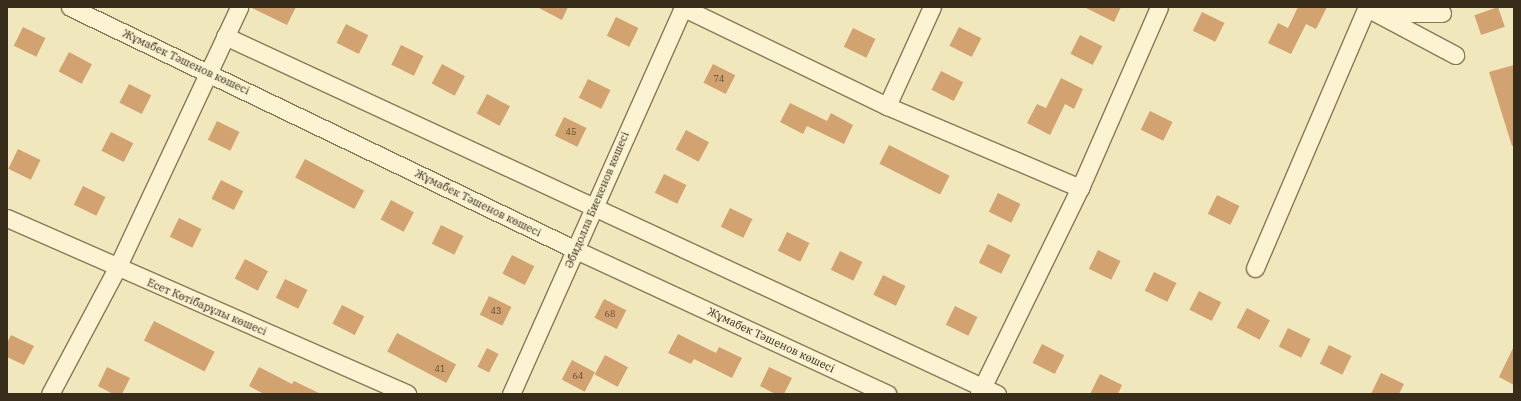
<!DOCTYPE html>
<html>
<head>
<meta charset="utf-8">
<style>
	body { margin:0 }
	#map { position:relative; width:1521px; height:401px; overflow:hidden; background:#f1e7bd; font-family:"IBM Plex Serif",serif }
	div>[style] { position:absolute }
	.building>* { inset:0; background:#d2a370; transform-origin:0 0 }
	.roads { filter:drop-shadow(1px 0 #8a7755) drop-shadow(-1px 0 #8a7755) drop-shadow(0 1px #8a7755) drop-shadow(0 -1px #8a7755) }
	.minor>* { height:17px; margin:-8.5px; padding:0 8.5px; transform-origin:8.5px; border-radius:8.5px; background:#fbf3d1 }
	span { translate:-50% -50%; white-space:nowrap; text-align:center; line-height:1.15; -webkit-text-stroke:3px #f8f0ce; paint-order:stroke }
	.number-label { font-size:9px; color:#5e4a30 }
	.number-label span { -webkit-text-stroke-width:0 }
	.street-label { font-size:11px; color:#382c1b }
	.frame { position:absolute; inset:0; border:8px solid #382c1b; pointer-events:none }
</style>
</head>
<body>
<div id="map">
	<div class="building">
		<div style="clip-path:polygon(250px 7px,296px 7px,287px 25px)"></div>
		<div style="clip-path:polygon(537px 7px,568px 7px,562px 20px)"></div>
		<div style="clip-path:polygon(1084px 7px,1121px 7px,1114px 22px)"></div>
		<div style="clip-path:polygon(1298px 7px,1327px 7px,1316px 29px,1306px 24px,1291px 54px,1268px 43px,1278px 23px,1288px 28px)"></div>
		<div style="left:1498px;top:7px;width:21px;height:25px;rotate:71deg"></div>
		<div style="left:1202px;top:12px;width:25px;height:21px;rotate:26deg"></div>
		<div style="left:616px;top:17px;width:25px;height:21px;rotate:26deg"></div>
		<div style="left:346px;top:24px;width:25px;height:21px;rotate:27deg"></div>
		<div style="left:23px;top:27px;width:25px;height:21px;rotate:26deg"></div>
		<div style="left:959px;top:27px;width:25px;height:21px;rotate:27deg"></div>
		<div style="left:853px;top:28px;width:25px;height:21px;rotate:26deg"></div>
		<div style="left:1080px;top:35px;width:25px;height:21px;rotate:27deg"></div>
		<div style="left:401px;top:45px;width:25px;height:22px;rotate:26deg"></div>
		<div style="left:69px;top:52px;width:26px;height:22px;rotate:28deg"></div>
		<div style="left:442px;top:64px;width:26px;height:22px;rotate:28deg"></div>
		<div style="left:713px;top:64px;width:25px;height:21px;rotate:27deg"></div>
		<div style="clip-path:polygon(1514px 65px,1514px 146px,1512px 146px,1489px 72px)"></div>
		<div style="left:941px;top:71px;width:25px;height:21px;rotate:27deg"></div>
		<div style="clip-path:polygon(1061px 78px,1083px 89px,1074px 109px,1065px 104px,1050px 135px,1027px 123px,1037px 104px,1046px 108px)"></div>
		<div style="left:588px;top:79px;width:25px;height:21px;rotate:26deg"></div>
		<div style="left:129px;top:84px;width:25px;height:21px;rotate:27deg"></div>
		<div style="left:487px;top:94px;width:26px;height:22px;rotate:28deg"></div>
		<div style="clip-path:polygon(790px 103px,827px 121px,831px 113px,853px 125px,844px 144px,807px 126px,803px 134px,780px 122px)"></div>
		<div style="left:1150px;top:111px;width:25px;height:21px;rotate:26deg"></div>
		<div style="left:564px;top:117px;width:25px;height:21px;rotate:26deg"></div>
		<div style="left:217px;top:121px;width:25px;height:21px;rotate:26deg"></div>
		<div style="left:686px;top:130px;width:26px;height:22px;rotate:28deg"></div>
		<div style="left:111px;top:132px;width:25px;height:21px;rotate:27deg"></div>
		<div style="left:889px;top:145px;width:68px;height:21px;rotate:27deg"></div>
		<div style="left:18px;top:149px;width:25px;height:22px;rotate:26deg"></div>
		<div style="left:305px;top:159px;width:67px;height:21px;rotate:28deg"></div>
		<div style="left:664px;top:174px;width:25px;height:21px;rotate:26deg"></div>
		<div style="left:221px;top:180px;width:25px;height:21px;rotate:27deg"></div>
		<div style="left:83px;top:186px;width:25px;height:21px;rotate:26deg"></div>
		<div style="left:998px;top:193px;width:25px;height:21px;rotate:26deg"></div>
		<div style="left:1217px;top:195px;width:25px;height:21px;rotate:26deg"></div>
		<div style="left:391px;top:200px;width:26px;height:22px;rotate:28deg"></div>
		<div style="left:730px;top:208px;width:25px;height:21px;rotate:26deg"></div>
		<div style="left:179px;top:218px;width:25px;height:21px;rotate:26deg"></div>
		<div style="left:441px;top:225px;width:25px;height:21px;rotate:26deg"></div>
		<div style="left:787px;top:232px;width:25px;height:21px;rotate:26deg"></div>
		<div style="left:988px;top:244px;width:25px;height:21px;rotate:26deg"></div>
		<div style="left:1098px;top:250px;width:25px;height:21px;rotate:26deg"></div>
		<div style="left:840px;top:251px;width:25px;height:21px;rotate:26deg"></div>
		<div style="left:512px;top:255px;width:25px;height:21px;rotate:27deg"></div>
		<div style="left:245px;top:259px;width:26px;height:22px;rotate:28deg"></div>
		<div style="left:1154px;top:272px;width:25px;height:21px;rotate:26deg"></div>
		<div style="left:883px;top:275px;width:25px;height:22px;rotate:26deg"></div>
		<div style="left:285px;top:279px;width:25px;height:21px;rotate:26deg"></div>
		<div style="left:1199px;top:291px;width:25px;height:21px;rotate:27deg"></div>
		<div style="left:489px;top:296px;width:25px;height:21px;rotate:26deg"></div>
		<div style="left:604px;top:299px;width:25px;height:21px;rotate:27deg"></div>
		<div style="left:342px;top:305px;width:25px;height:21px;rotate:27deg"></div>
		<div style="left:955px;top:306px;width:25px;height:21px;rotate:26deg"></div>
		<div style="left:1247px;top:308px;width:26px;height:22px;rotate:28deg"></div>
		<div style="left:154px;top:321px;width:68px;height:22px;rotate:27deg"></div>
		<div style="left:1288px;top:328px;width:25px;height:21px;rotate:26deg"></div>
		<div style="left:397px;top:333px;width:67px;height:21px;rotate:28deg"></div>
		<div style="clip-path:polygon(678px 334px,716px 353px,719px 347px,742px 358px,732px 378px,694px 359px,691px 364px,668px 353px)"></div>
		<div style="clip-path:polygon(11px 335px,34px 346px,24px 365px,7px 357px,7px 343px)"></div>
		<div style="left:1042px;top:344px;width:25px;height:21px;rotate:27deg"></div>
		<div style="left:1329px;top:345px;width:25px;height:21px;rotate:26deg"></div>
		<div style="clip-path:polygon(1514px 346px,1514px 385px,1499px 377px)"></div>
		<div style="left:487px;top:348px;width:13px;height:21px;rotate:27deg"></div>
		<div style="left:605px;top:355px;width:26px;height:22px;rotate:28deg"></div>
		<div style="left:572px;top:360px;width:26px;height:22px;rotate:28deg"></div>
		<div style="clip-path:polygon(107px 367px,130px 378px,122px 394px,113px 394px,98px 386px)"></div>
		<div style="clip-path:polygon(259px 367px,292px 384px,294px 381px,321px 394px,264px 394px,249px 386px)"></div>
		<div style="clip-path:polygon(769px 367px,792px 378px,784px 394px,775px 394px,760px 386px)"></div>
		<div style="clip-path:polygon(1381px 373px,1404px 384px,1399px 394px,1371px 394px)"></div>
		<div style="clip-path:polygon(1100px 374px,1122px 385px,1118px 394px,1090px 394px)"></div>
	</div>
	<div class="roads">
		<div class="minor">
			<div style="left:70px;top:7px;width:561px;rotate:25.65deg"></div>
			<div style="left:576px;top:250px;width:343px;rotate:24.8deg"></div>
			<div style="left:682px;top:7px;width:228px;rotate:25.8deg"></div>
			<div style="left:887px;top:106px;width:210px;rotate:23deg"></div>
			<div style="left:1367px;top:8px;width:100px;rotate:28.1deg"></div>
			<div style="left:1379px;top:13px;width:63px"></div>
			<div style="left:225px;top:36px;width:851px;rotate:24.88deg"></div>
			<div style="left:887px;top:106px;width:109px;rotate:-65.6deg"></div>
			<div style="left:7px;top:218px;width:437px;rotate:23.7deg"></div>
			<div style="left:1255px;top:268px;width:284px;rotate:-66.8deg"></div>
			<div style="left:50px;top:394px;width:143px;rotate:-62deg"></div>
			<div style="left:117px;top:268px;width:288px;rotate:-64.9deg"></div>
			<div style="left:511px;top:394px;width:424px;rotate:-66deg"></div>
			<div style="left:979px;top:394px;width:229px;rotate:-63.9deg"></div>
			<div style="left:1080px;top:188px;width:197px;rotate:-66.4deg"></div>
		</div>
	</div>
	<div class="number-label">
		<span style="left:719px;top:79px">74</span>
		<span style="left:571px;top:132px">45</span>
		<span style="left:496px;top:311px">43</span>
		<span style="left:610px;top:314px">68</span>
		<span style="left:440px;top:369px">41</span>
		<span style="left:578px;top:376px">64</span>
	</div>
	<div class="street-label">
		<span style="left:186px;top:62px;rotate:25deg">Жұмабек Тәшенов көшесі</span>
		<span style="left:597px;top:200px;rotate:-67deg">Әбидолла Биекенов көшесі</span>
		<span style="left:478px;top:203px;rotate:26deg">Жұмабек Тәшенов көшесі</span>
		<span style="left:207px;top:307px;rotate:23deg">Есет Көтібарұлы көшесі</span>
		<span style="left:771px;top:340px;rotate:25deg">Жұмабек Тәшенов көшесі</span>
	</div>
	<div class="frame"></div>
</div>
</body>
</html>
